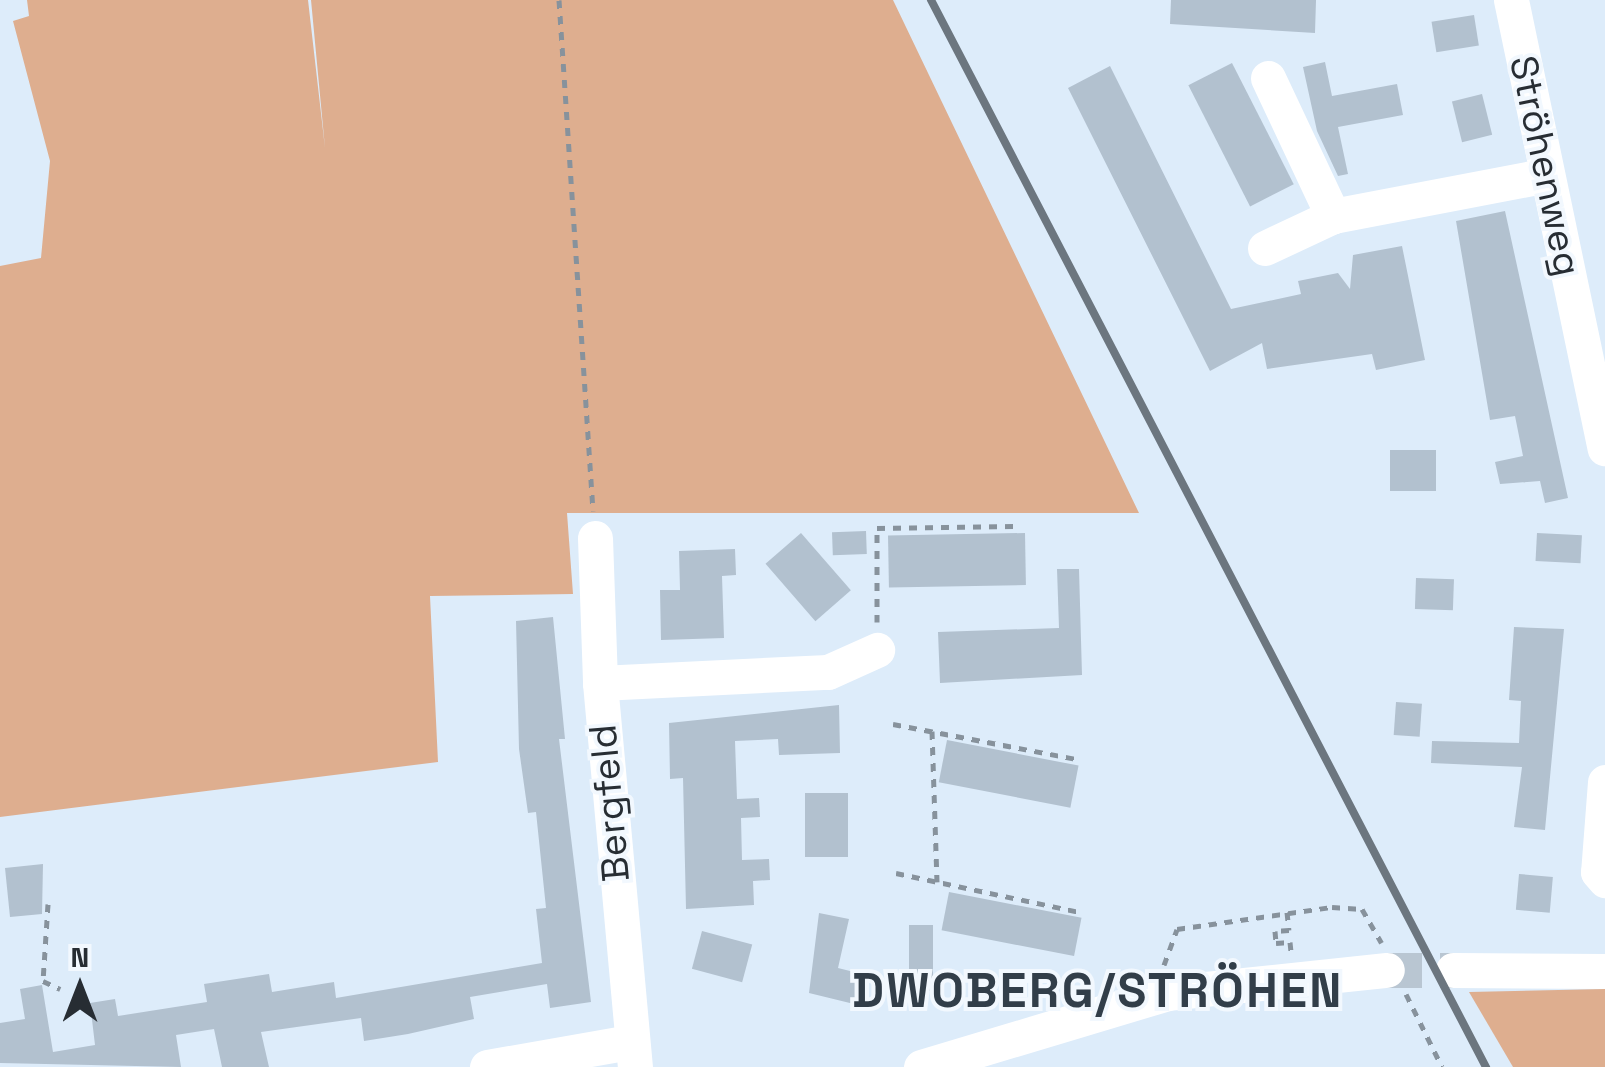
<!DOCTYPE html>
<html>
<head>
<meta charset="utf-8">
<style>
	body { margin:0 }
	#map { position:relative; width:1605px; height:1067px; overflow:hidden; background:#ddecfa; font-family:"Space Grotesk",sans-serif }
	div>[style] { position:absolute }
	.green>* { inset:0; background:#deae8f }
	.building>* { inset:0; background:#b2c1cf; transform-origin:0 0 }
	.minor-tunnel>* { height:35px; margin-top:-17.5px; transform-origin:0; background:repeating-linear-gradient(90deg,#b9c6d2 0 35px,transparent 0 53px) }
	.path>* { height:5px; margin-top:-2.5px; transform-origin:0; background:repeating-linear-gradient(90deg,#87929c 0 8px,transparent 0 16px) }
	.minor>* { height:35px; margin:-17.5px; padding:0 17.5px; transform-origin:17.5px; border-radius:17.5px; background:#fff }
	.rail>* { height:8px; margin:-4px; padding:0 4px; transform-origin:4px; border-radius:4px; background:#6c767f }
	span { translate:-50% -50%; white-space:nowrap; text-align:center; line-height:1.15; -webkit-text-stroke:8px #f2f8fe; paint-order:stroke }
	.street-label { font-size:38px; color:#272d33 }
	.district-label { font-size:48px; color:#323e49; font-weight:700; letter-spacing:2.5px }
	.north { position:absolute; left:30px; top:937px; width:100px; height:100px; -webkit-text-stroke:8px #f2f8fe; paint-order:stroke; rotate:0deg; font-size:28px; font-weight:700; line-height:40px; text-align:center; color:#272d33 }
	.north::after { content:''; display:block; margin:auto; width:35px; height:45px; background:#272d33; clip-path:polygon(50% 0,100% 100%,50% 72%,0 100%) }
</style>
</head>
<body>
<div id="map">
	<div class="green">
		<div style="clip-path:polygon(27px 0,308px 0,325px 148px,311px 0,893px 0,1139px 513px,567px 513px,573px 594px,430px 596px,438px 762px,0 817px,0 266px,41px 258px,50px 161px,13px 21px,29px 16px)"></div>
		<div style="clip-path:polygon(1605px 989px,1605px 1067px,1513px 1067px,1469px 992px)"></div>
	</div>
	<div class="building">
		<div style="clip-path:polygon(1171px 0,1316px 0,1315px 33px,1170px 24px)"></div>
		<div style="left:1474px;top:15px;width:31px;height:43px;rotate:81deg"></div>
		<div style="clip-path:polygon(1325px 62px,1332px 96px,1397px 84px,1403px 115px,1338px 127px,1348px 174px,1338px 176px,1317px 131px,1303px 67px)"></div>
		<div style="left:1232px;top:63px;width:136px;height:49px;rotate:63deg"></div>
		<div style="clip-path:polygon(1110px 66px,1231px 309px,1301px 294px,1298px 281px,1338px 273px,1350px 289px,1353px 255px,1402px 246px,1425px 360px,1376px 370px,1372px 354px,1267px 369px,1262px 343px,1210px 371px,1068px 88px)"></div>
		<div style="left:1482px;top:94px;width:42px;height:31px;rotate:76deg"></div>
		<div style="clip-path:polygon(1505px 211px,1568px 498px,1545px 503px,1540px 481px,1500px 484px,1495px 462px,1523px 456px,1515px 416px,1490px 420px,1456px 221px)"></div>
		<div style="left:1390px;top:450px;width:46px;height:41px"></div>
		<div style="left:866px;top:531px;width:23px;height:34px;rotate:88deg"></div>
		<div style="left:801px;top:533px;width:76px;height:47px;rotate:49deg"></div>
		<div style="left:1025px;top:533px;width:52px;height:137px;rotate:89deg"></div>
		<div style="left:1537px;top:533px;width:45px;height:28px;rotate:3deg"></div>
		<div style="clip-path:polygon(735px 549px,736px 575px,722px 576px,724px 638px,661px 640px,660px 590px,680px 590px,679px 551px)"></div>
		<div style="clip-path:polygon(1057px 569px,1079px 569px,1082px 675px,940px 683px,938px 632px,1059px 628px)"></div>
		<div style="left:1416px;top:578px;width:38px;height:31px;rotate:2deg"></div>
		<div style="clip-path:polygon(553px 617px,565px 739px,559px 739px,591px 1002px,550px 1008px,547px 984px,470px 997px,474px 1019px,408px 1034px,364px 1041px,361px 1018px,261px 1032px,269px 1067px,222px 1067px,214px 1029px,176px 1035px,181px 1067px,0 1063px,0 1023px,25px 1019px,20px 989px,42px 985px,53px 1052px,95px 1045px,90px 1003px,115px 999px,118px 1016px,207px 1002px,204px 984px,269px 974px,272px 992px,334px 982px,336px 998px,542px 963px,536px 909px,546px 908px,536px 812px,528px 813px,519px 749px,516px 621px)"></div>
		<div style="clip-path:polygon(1514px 627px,1564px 629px,1545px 830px,1514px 827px,1522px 767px,1431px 763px,1432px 741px,1519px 743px,1521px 701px,1509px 700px)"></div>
		<div style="left:1396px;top:702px;width:26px;height:33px;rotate:4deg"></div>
		<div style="clip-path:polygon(839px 705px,840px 753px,779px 755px,778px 739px,735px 741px,737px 799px,759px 798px,760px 817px,741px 818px,742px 860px,769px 859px,770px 880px,753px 881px,754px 905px,686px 909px,683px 778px,670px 779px,669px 723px)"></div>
		<div style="left:947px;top:740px;width:134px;height:43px;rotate:11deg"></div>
		<div style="left:805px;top:793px;width:43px;height:64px"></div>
		<div style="clip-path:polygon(43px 864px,42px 914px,10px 917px,5px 868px)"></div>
		<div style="left:1519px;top:874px;width:34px;height:36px;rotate:5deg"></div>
		<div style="left:949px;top:892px;width:135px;height:39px;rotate:11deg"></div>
		<div style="clip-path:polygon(819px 913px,849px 919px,838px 968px,862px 974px,854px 1004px,809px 993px)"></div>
		<div style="left:909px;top:925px;width:24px;height:66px"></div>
		<div style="left:702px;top:931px;width:52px;height:39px;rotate:15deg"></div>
	</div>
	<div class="minor-tunnel">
		<div style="left:1387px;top:970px;width:66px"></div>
	</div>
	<div class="path">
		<div style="left:559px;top:0;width:512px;rotate:86.19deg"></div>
		<div style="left:877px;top:622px;width:94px;rotate:-90deg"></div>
		<div style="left:877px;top:528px;width:137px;rotate:-0.8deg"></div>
		<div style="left:893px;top:724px;width:186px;rotate:10.8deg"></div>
		<div style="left:932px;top:731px;width:151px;rotate:88.1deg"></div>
		<div style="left:896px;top:873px;width:187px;rotate:12deg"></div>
		<div style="left:48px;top:904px;width:77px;rotate:93.7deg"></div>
		<div style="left:43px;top:981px;width:19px;rotate:25deg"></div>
		<div style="left:1287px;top:912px;width:18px;rotate:84deg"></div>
		<div style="left:1289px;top:930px;width:14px;rotate:176deg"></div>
		<div style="left:1275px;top:931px;width:12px;rotate:85deg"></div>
		<div style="left:1276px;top:943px;width:14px;rotate:-4deg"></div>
		<div style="left:1290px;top:942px;width:9px;rotate:84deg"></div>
		<div style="left:1164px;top:965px;width:38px;rotate:-70deg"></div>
		<div style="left:1177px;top:929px;width:157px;rotate:-8.1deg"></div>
		<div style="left:1332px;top:907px;width:30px;rotate:4deg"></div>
		<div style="left:1362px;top:909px;width:39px;rotate:60deg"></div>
		<div style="left:1406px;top:994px;width:81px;rotate:63.7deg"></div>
	</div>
	<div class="minor">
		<div style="left:1511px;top:0;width:458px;rotate:78.2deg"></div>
		<div style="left:1268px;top:78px;width:153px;rotate:64.8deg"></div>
		<div style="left:1265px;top:248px;width:75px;rotate:-25.2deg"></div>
		<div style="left:1333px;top:216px;width:218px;rotate:-10.8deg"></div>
		<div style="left:595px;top:538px;width:145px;rotate:88deg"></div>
		<div style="left:600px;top:683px;width:386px;rotate:84.8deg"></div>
		<div style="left:600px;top:683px;width:228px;rotate:-2.8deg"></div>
		<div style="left:828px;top:672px;width:54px;rotate:-24.2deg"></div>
		<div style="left:1605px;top:782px;width:90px;rotate:94.4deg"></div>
		<div style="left:1598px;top:872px;width:11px;rotate:49deg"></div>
		<div style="left:1453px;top:970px;width:152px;rotate:0.4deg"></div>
		<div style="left:487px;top:1067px;width:145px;rotate:-9.9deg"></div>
		<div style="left:921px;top:1067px;width:257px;rotate:-16.7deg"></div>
		<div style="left:1167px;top:993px;width:221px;rotate:-6deg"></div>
	</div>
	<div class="rail">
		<div style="left:931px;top:0;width:1203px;rotate:62.52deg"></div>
	</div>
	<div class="street-label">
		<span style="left:1545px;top:166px;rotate:78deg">Ströhenweg</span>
		<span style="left:610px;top:803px;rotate:-95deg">Bergfeld</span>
	</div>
	<div class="district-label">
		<span style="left:1098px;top:991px">DWOBERG/STRÖHEN</span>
	</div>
	<div class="north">N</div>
</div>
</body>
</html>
